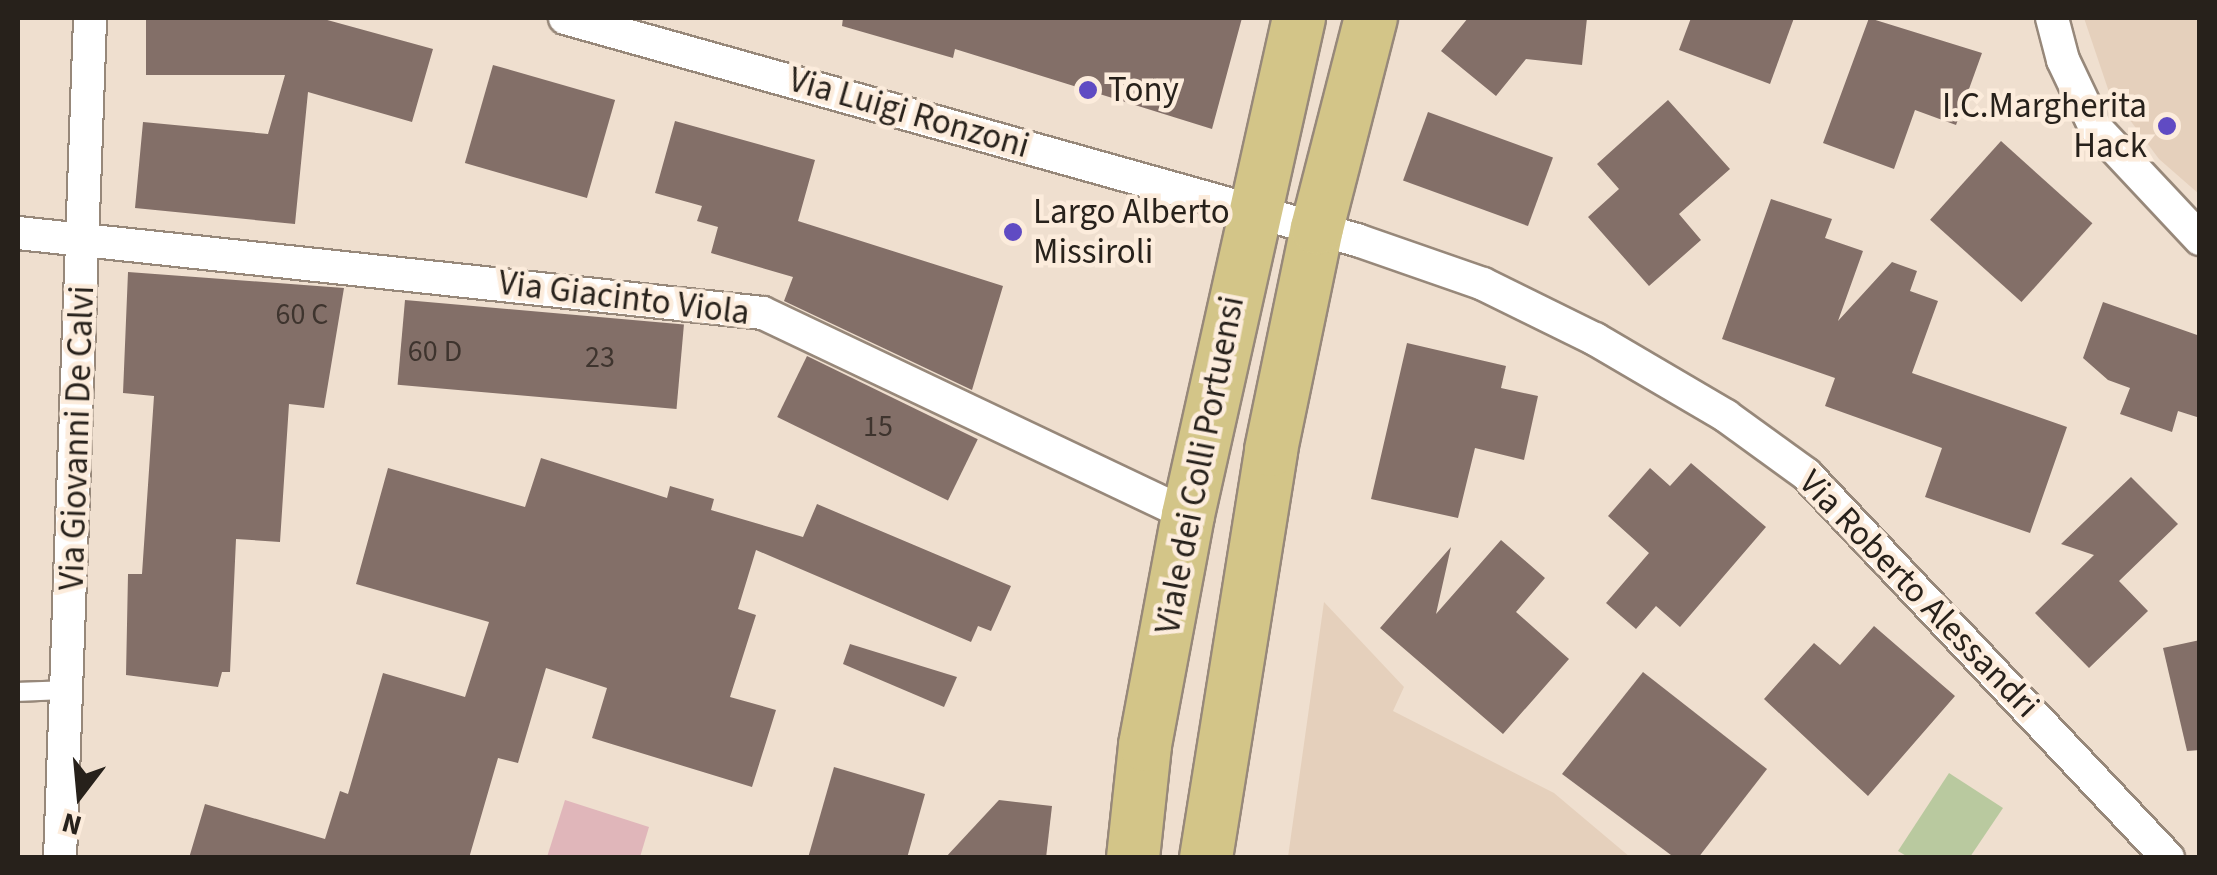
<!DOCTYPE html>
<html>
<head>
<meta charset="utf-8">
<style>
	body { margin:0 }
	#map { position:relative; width:2217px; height:875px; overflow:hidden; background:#efdfcf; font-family:"Source Sans 3",sans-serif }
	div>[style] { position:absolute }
	.built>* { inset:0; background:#e5d0bc }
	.green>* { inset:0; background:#e0b6ba }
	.water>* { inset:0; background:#b9c99f }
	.building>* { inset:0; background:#836f68; transform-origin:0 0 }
	.roads { filter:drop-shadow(2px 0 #97887a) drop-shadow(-2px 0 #97887a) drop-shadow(0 2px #97887a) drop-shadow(0 -2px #97887a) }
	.lane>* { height:18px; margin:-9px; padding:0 9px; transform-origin:9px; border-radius:9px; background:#fff }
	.street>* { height:32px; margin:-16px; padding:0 16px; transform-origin:16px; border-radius:16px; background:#fff }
	.primary>* { height:52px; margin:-26px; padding:0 26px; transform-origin:26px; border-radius:26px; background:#d3c588 }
	.dots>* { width:28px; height:28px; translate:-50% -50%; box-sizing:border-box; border:5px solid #fcecdc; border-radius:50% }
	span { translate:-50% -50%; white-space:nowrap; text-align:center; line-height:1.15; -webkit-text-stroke:9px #fcecdc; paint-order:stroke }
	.number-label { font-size:30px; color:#3e342e }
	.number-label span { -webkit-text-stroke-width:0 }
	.poi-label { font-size:35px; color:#27211b }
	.left { translate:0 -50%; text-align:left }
	.right { translate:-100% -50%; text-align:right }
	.street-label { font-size:35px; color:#27211b }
	.frame { position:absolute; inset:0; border:20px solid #27211b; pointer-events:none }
	.north { position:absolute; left:30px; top:745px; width:100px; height:100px; -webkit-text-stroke:8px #fcecdc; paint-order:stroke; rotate:196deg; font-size:28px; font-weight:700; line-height:40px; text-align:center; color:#27211b }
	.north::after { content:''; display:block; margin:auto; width:35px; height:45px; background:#27211b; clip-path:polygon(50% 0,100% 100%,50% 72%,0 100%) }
</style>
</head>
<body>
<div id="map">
	<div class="built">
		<div style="clip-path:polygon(2084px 18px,2199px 18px,2199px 194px,2159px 159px,2109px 92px)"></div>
		<div style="clip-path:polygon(1324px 602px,1404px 687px,1393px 711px,1554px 793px,1630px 857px,1288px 857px)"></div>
	</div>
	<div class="green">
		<div style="clip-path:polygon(565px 800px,649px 827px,640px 857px,547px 857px)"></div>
	</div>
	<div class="water">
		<div style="clip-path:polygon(1949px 773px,2003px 808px,1970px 857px,1908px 857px,1898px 851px)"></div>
	</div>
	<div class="building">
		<div style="clip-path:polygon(146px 18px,320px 18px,433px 49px,412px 122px,308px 92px,295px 224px,135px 208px,143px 122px,268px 134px,285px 75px,146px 75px)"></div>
		<div style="clip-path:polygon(843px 18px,1242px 18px,1212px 129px,955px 49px,953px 58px,842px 26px)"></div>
		<div style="clip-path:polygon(1468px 18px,1587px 18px,1582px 65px,1526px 59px,1496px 96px,1441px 51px)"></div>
		<div style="clip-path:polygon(1691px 18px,1794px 18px,1770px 84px,1679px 50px)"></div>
		<div style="clip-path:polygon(1869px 18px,1982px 53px,1956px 125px,1915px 110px,1894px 169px,1823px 143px)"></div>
		<div style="left:493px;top:65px;width:127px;height:102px;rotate:16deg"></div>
		<div style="clip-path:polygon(1668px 100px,1730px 169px,1679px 214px,1701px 240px,1649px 286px,1588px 217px,1619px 189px,1597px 164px)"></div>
		<div style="left:1428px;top:112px;width:133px;height:73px;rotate:20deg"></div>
		<div style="clip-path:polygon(675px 121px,815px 160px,798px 221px,1003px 286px,972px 390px,784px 301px,793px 277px,711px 253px,718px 227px,697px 221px,702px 206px,655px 193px)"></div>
		<div style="left:2001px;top:141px;width:123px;height:106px;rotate:42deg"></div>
		<div style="clip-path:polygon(1771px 199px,1832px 219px,1825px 238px,1863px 251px,1838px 321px,1892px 262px,1917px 271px,1910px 291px,1938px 301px,1912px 373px,2067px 427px,2030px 533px,1925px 497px,1942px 448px,1825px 406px,1835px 378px,1722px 339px)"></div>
		<div style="clip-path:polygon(128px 272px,344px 288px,324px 408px,289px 404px,280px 542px,236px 539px,230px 672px,222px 672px,218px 687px,126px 675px,128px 574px,142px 574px,154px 396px,123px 393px)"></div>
		<div style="left:405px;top:300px;width:280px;height:85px;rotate:5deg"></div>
		<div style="clip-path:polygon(2103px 302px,2200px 336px,2200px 418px,2178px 411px,2172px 432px,2120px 414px,2130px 388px,2108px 380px,2083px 358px)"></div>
		<div style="clip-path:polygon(1407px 343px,1506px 366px,1501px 388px,1538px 396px,1524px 460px,1475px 448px,1458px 518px,1371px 499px)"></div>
		<div style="left:807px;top:356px;width:190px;height:68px;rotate:26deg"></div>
		<div style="clip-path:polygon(541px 458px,667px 498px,670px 486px,714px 499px,711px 510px,803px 537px,817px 504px,1011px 586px,991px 631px,978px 626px,971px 642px,756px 550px,738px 609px,756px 615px,730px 697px,776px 710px,752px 787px,592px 738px,607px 688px,546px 668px,518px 763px,498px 758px,469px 858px,189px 858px,205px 804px,325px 839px,340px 791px,348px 794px,383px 673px,465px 697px,489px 622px,356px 584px,388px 468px,525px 507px)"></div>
		<div style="clip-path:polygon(1691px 463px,1766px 527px,1680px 627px,1656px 606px,1636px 629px,1606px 603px,1649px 553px,1608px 516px,1650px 468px,1670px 486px)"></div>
		<div style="clip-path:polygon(2131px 477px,2178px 524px,2119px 581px,2148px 611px,2089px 668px,2035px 613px,2094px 555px,2061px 544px)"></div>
		<div style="clip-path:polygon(1501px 540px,1545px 578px,1516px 612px,1569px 659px,1503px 734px,1380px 628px,1451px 547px,1436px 614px)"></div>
		<div style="clip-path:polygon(1874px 626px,1955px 696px,1868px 796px,1764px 699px,1814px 643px,1840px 665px)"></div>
		<div style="clip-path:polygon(2200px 640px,2200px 750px,2187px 751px,2163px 648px)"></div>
		<div style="clip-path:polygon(850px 644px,957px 677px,944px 707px,843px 664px)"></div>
		<div style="clip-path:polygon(1643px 672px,1767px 769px,1698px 858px,1675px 858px,1562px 774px)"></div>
		<div style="clip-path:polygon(834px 767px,925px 794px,907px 858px,808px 858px)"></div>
		<div style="clip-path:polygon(999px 800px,1052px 806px,1046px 858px,945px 858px)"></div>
	</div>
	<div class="roads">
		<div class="lane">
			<div style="left:18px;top:692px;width:50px;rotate:-2.3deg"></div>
		</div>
		<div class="street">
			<div style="left:565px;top:18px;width:823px;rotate:15.66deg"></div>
			<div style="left:1357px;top:240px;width:133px;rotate:19.2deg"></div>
			<div style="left:1483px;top:284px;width:125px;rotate:26.2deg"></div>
			<div style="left:1595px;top:339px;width:152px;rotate:30.4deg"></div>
			<div style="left:1726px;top:416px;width:99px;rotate:35.9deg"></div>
			<div style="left:1806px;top:474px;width:528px;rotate:46.69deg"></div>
			<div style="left:2052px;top:18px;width:43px;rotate:75.3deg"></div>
			<div style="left:2063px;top:60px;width:74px;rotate:64.5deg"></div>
			<div style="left:2095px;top:127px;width:154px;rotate:46.8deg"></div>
			<div style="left:18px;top:233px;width:749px;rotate:6.13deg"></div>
			<div style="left:763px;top:313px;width:471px;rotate:25.4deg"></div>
			<div style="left:60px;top:858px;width:841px;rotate:-87.95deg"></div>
		</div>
		<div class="primary">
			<div style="left:1133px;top:858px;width:114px;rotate:-83.9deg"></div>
			<div style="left:1145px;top:745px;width:234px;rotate:-79.4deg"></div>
			<div style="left:1188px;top:515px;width:509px;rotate:-77.41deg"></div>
			<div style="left:1206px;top:858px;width:413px;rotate:-80.9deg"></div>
			<div style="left:1271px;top:450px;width:227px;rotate:-78.3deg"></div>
			<div style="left:1317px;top:228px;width:217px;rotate:-75.6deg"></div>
		</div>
	</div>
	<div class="dots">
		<div style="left:1088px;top:90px;background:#604bc3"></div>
		<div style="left:2167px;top:126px;background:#604bc3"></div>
		<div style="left:1013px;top:232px;background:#604bc3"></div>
	</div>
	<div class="number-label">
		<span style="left:302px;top:315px">60 C</span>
		<span style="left:435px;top:352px">60 D</span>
		<span style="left:600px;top:358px">23</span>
		<span style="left:878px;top:427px">15</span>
	</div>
	<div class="poi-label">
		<span class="left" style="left:1108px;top:90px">Tony</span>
		<span class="right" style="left:2147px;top:126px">I.C.Margherita<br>Hack</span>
		<span class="left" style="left:1033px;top:232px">Largo Alberto<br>Missiroli</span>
	</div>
	<div class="street-label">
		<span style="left:909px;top:113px;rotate:16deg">Via Luigi Ronzoni</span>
		<span style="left:624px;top:298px;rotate:7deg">Via Giacinto Viola</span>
		<span style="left:77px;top:438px;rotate:-88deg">Via Giovanni De Calvi</span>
		<span style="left:1200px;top:465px;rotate:-79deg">Viale dei Colli Portuensi</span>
		<span style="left:1919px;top:594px;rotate:46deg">Via Roberto Alessandri</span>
	</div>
	<div class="frame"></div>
	<div class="north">N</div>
</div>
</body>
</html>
